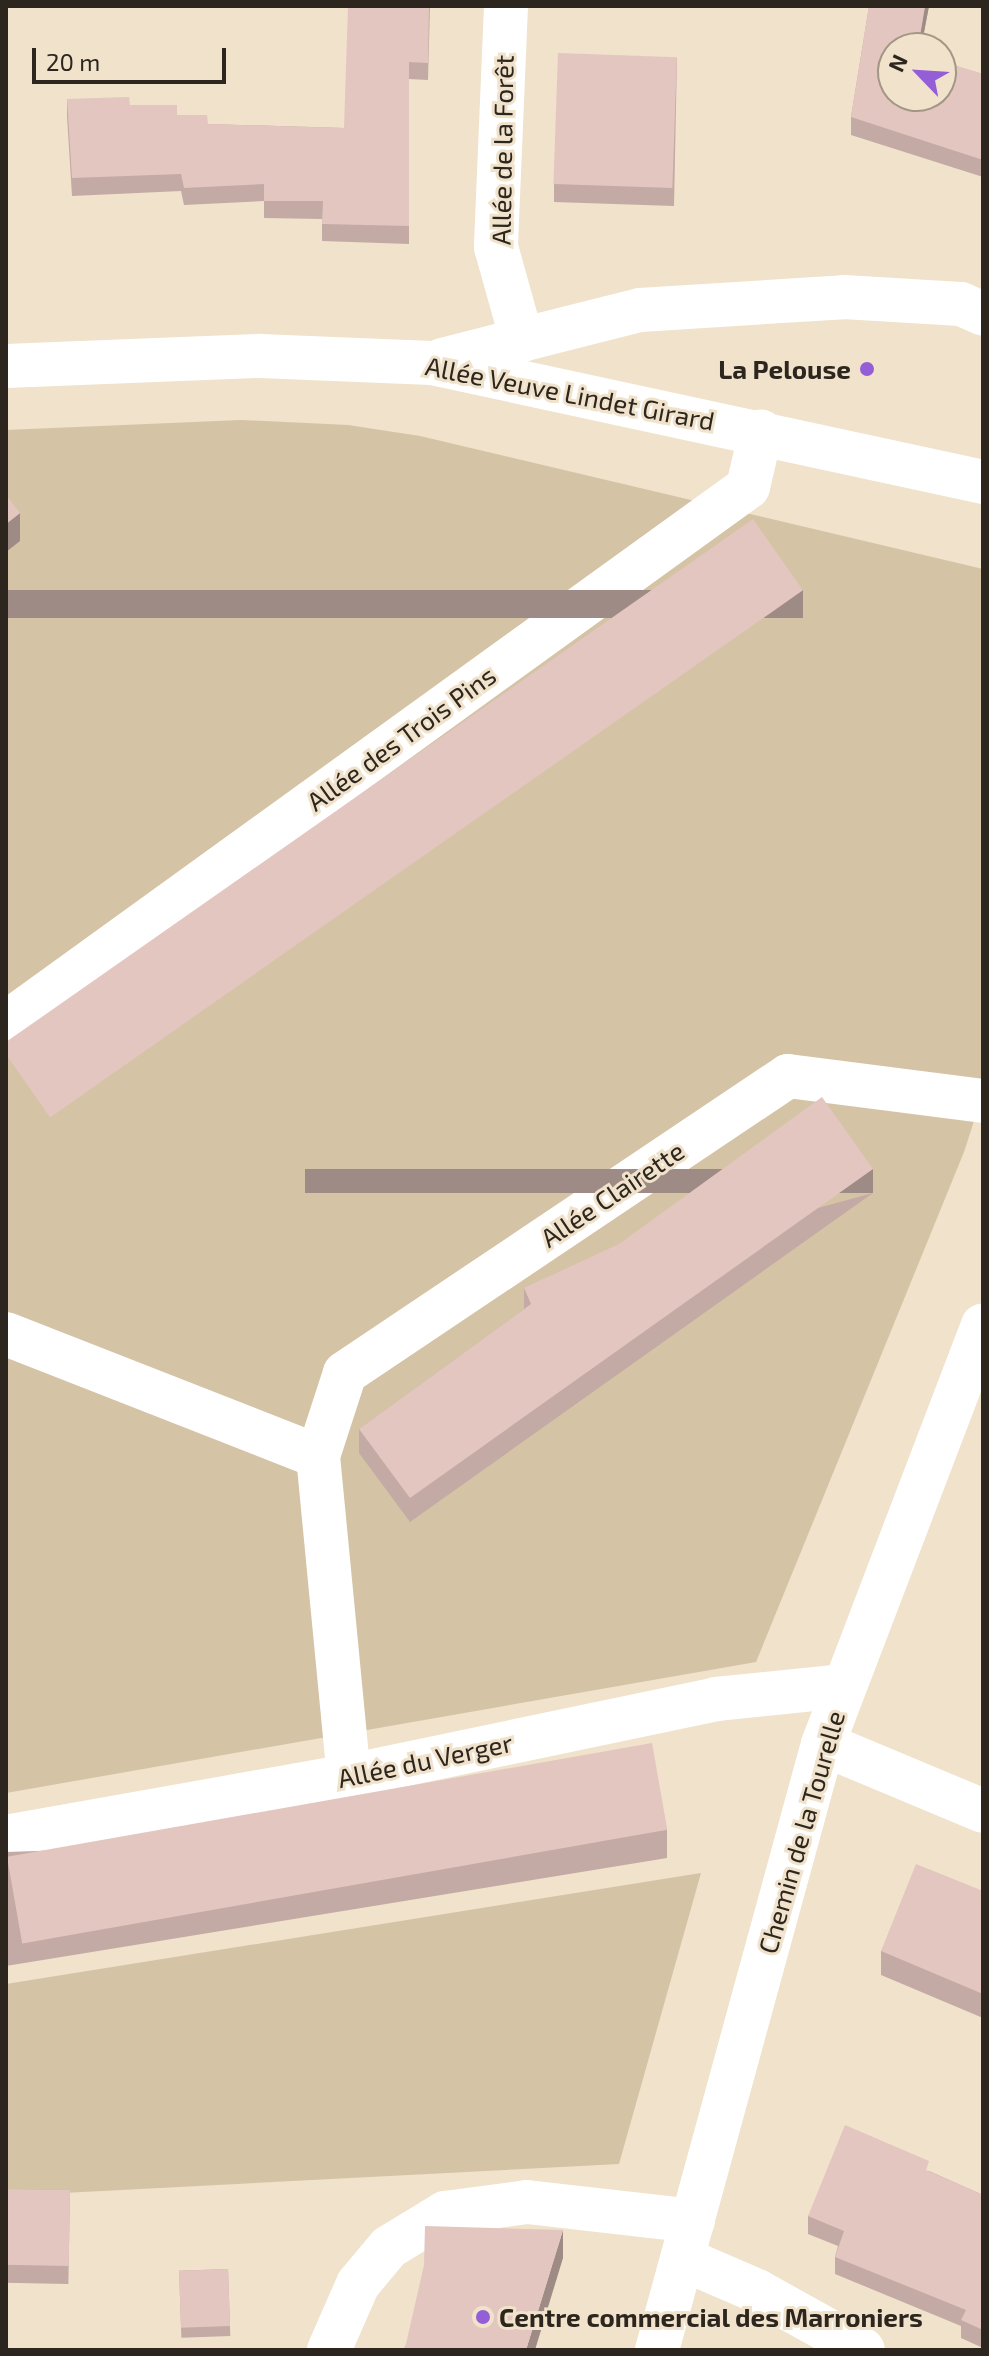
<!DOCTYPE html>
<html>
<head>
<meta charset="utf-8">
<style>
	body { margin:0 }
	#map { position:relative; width:989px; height:2356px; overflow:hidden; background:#f0e2cb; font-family:"Exo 2",sans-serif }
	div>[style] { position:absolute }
	.green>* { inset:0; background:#d5c3a5 }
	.minor>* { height:44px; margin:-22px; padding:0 22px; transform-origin:22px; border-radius:22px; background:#fff }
	.wall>* { inset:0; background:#c3aaa4; transform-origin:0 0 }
	.shaded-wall>* { inset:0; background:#9f8b86; transform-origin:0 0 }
	.building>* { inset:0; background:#e3c6bf; transform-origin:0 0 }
	.dots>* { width:22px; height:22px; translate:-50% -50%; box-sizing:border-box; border:4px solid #f0e2cb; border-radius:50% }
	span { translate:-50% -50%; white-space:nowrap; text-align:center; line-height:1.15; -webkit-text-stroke:6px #f0e2cb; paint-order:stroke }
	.street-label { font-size:26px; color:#2c261e }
	.poi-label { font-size:26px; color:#2c261e; font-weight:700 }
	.right { translate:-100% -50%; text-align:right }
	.left { translate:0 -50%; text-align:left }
	.frame { position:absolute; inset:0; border:8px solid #2c261e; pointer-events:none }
	.north { position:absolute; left:877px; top:32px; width:80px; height:80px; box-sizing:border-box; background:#f0e2cb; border:2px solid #a29786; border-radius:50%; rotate:295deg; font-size:22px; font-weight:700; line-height:32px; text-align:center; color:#2c261e }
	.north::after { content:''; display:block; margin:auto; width:28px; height:36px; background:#945ed7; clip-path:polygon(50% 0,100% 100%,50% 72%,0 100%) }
	.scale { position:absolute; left:32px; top:48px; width:194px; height:36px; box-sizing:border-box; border:4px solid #2c261e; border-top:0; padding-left:10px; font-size:24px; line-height:28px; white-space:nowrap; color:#2c261e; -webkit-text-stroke:6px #f0e2cb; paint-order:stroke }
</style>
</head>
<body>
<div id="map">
	<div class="green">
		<div style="clip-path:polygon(241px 420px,348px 425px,420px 436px,983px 569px,983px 1093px,964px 1152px,756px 1662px,6px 1793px,6px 430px)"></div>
		<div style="clip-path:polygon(701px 1873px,619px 2164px,6px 2196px,6px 1984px)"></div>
	</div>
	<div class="minor">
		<div style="left:506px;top:6px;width:241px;rotate:92.4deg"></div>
		<div style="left:496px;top:247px;width:97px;rotate:74.4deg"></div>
		<div style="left:442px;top:360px;width:204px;rotate:-14.2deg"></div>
		<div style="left:640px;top:310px;width:204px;rotate:-3.6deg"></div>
		<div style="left:844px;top:297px;width:117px;rotate:3.4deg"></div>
		<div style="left:961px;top:304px;width:24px;rotate:24deg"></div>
		<div style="left:6px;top:366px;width:254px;rotate:-2.3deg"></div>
		<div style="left:260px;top:356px;width:172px;rotate:2.3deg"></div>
		<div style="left:432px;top:363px;width:564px;rotate:12.19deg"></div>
		<div style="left:6px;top:1023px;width:915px;rotate:-35.84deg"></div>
		<div style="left:748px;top:487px;width:57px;rotate:-76.9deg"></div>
		<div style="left:6px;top:1334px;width:335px;rotate:21.4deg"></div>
		<div style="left:318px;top:1456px;width:321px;rotate:84.5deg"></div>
		<div style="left:318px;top:1456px;width:87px;rotate:-72deg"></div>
		<div style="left:345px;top:1373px;width:533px;rotate:-33.84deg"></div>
		<div style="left:788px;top:1076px;width:197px;rotate:7.3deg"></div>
		<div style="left:823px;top:1744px;width:173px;rotate:22.7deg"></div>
		<div style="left:6px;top:1837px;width:348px;rotate:-10.1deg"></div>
		<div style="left:349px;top:1776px;width:375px;rotate:-11.8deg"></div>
		<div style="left:716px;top:1699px;width:129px;rotate:-5.8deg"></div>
		<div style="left:683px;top:2259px;width:81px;rotate:23.4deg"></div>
		<div style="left:757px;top:2291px;width:121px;rotate:29.1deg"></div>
		<div style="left:329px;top:2350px;width:72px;rotate:-66.3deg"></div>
		<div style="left:358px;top:2284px;width:48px;rotate:-50deg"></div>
		<div style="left:389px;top:2247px;width:66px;rotate:-31.3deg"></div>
		<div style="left:445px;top:2213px;width:83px;rotate:-7.6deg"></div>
		<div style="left:527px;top:2202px;width:167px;rotate:6.5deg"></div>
		<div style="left:657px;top:2350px;width:628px;rotate:-74.68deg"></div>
		<div style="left:823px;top:1744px;width:448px;rotate:-69.1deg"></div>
	</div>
	<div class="wall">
		<div style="clip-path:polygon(430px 6px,428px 80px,409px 79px,409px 244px,322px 241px,322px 219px,264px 218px,264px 201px,184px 205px,181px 191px,72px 196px,67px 116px,67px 99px,130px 105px,177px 115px,208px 124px,344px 128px)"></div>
		<div style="clip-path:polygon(869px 6px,929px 6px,921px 48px,893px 48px,983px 74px,983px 177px,851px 135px,851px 117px)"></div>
		<div style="clip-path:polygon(677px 57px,674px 206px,554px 202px,554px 184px)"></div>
		<div style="clip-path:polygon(873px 1193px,410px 1522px,359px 1453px,359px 1429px,524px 1309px,524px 1288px)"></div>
		<div style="clip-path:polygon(667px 1830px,667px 1858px,6px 1966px,6px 1852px)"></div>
		<div style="clip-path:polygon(983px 1891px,983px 2018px,881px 1975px,881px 1951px)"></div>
		<div style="clip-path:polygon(929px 2171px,983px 2195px,983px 2348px,961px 2338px,961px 2326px,835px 2274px,835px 2257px,838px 2246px,808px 2234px,808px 2216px)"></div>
		<div style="left:70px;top:2190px;width:94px;height:64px;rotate:91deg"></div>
		<div style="left:228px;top:2269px;width:67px;height:49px;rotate:88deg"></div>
	</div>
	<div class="shaded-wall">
		<div style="clip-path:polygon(925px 6px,929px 6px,921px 48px,918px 48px)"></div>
		<div style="clip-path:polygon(20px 513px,20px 541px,6px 552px,6px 524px)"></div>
		<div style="left:803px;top:590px;width:28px;height:982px;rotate:90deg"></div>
		<div style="left:873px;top:1169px;width:24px;height:568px;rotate:90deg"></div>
		<div style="clip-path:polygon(563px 2230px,563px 2258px,535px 2350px,526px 2350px)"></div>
	</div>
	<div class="building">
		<div style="clip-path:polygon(348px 6px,429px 6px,428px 63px,409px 62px,409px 226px,322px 224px,323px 201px,264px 201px,264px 184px,184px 188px,181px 174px,72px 178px,67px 99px,129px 97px,130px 105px,177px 105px,177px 115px,207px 115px,208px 124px,344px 128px)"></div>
		<div style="clip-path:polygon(869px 6px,925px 6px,918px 48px,893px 48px,893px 96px,941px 96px,941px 61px,983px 74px,983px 160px,851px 117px)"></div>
		<div style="left:558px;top:53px;width:119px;height:131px;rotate:2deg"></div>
		<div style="clip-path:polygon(6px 495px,20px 513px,6px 524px)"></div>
		<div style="left:753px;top:519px;width:87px;height:919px;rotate:55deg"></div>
		<div style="clip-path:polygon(822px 1097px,873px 1169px,410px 1498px,359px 1429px,531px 1304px,524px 1288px,619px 1244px)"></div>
		<div style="left:652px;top:1743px;width:88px;height:655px;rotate:80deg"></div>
		<div style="clip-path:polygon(916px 1864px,983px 1891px,983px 1994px,881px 1951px)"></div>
		<div style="clip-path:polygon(845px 2125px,929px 2161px,926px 2170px,983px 2195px,983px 2330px,961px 2320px,966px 2310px,835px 2257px,844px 2231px,808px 2216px)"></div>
		<div style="left:70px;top:2190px;width:76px;height:64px;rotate:91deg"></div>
		<div style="clip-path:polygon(425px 2226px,563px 2230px,526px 2350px,403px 2350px,406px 2344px,424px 2265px)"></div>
		<div style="left:228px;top:2269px;width:57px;height:49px;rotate:88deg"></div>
	</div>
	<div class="dots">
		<div style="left:867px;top:369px;background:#945ed7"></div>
		<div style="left:483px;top:2317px;background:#945ed7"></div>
	</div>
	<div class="street-label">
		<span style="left:502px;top:150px;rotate:-89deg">Allée de la Forêt</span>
		<span style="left:570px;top:393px;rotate:11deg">Allée Veuve Lindet Girard</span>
		<span style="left:401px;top:738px;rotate:-36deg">Allée des Trois Pins</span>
		<span style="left:612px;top:1194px;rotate:-34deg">Allée Clairette</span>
		<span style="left:425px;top:1760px;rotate:-12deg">Allée du Verger</span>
		<span style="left:801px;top:1832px;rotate:-74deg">Chemin de la Tourelle</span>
	</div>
	<div class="poi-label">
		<span class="right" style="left:851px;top:369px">La Pelouse</span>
		<span class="left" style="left:499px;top:2317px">Centre commercial des Marroniers</span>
	</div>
	<div class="frame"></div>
	<div class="north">N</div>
	<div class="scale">20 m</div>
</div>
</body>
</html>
